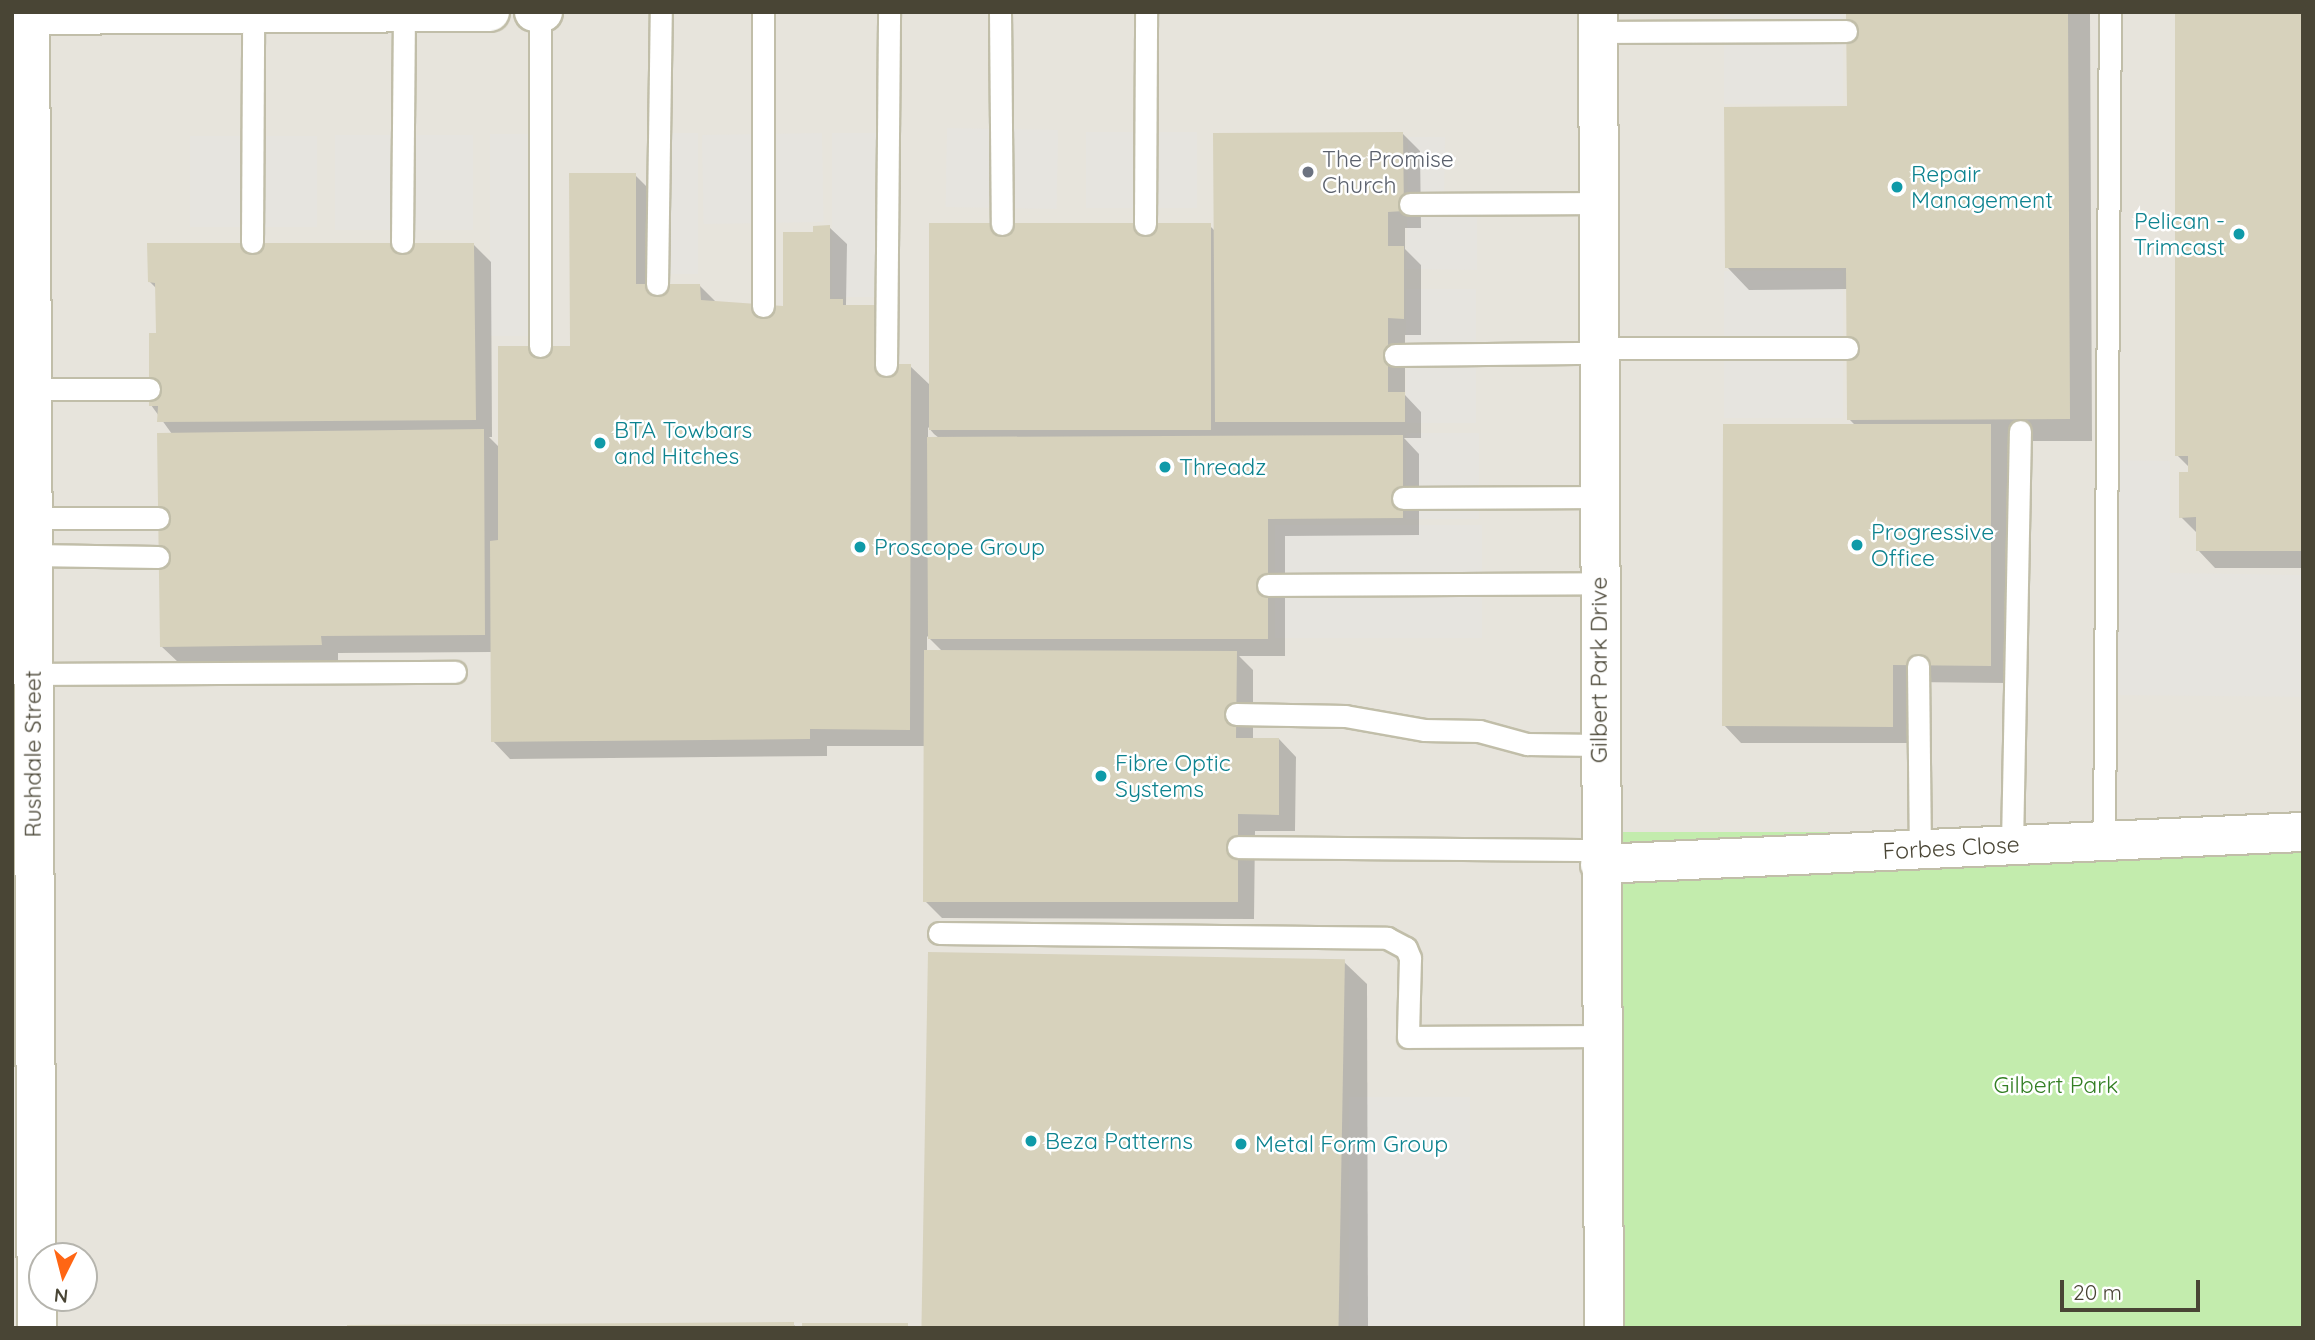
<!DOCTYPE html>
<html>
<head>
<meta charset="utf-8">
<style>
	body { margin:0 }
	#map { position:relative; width:2315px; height:1340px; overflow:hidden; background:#f5f3e7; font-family:Quicksand,sans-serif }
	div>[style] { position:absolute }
	.industrial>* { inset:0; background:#e7e4dc }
	.green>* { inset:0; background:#c3ecad; transform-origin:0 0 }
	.parking>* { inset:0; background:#e6e4df; transform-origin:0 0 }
	.shadow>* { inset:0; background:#0003 }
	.building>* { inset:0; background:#d7d2bc; transform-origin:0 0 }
	.roads { filter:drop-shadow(2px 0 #c1bea9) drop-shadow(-2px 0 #c1bea9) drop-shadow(0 2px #c1bea9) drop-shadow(0 -2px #c1bea9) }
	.lane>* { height:21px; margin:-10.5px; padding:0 10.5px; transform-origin:10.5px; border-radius:10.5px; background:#fff }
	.street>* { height:38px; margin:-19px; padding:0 19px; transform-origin:19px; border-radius:19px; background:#fff }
	.dots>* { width:19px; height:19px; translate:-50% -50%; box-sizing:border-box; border:4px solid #fff; border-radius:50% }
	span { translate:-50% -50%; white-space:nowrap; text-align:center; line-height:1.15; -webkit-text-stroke:5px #fff; paint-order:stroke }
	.worship-label { font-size:23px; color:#5b616d }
	.left { translate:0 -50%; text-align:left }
	.culture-label { font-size:23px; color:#0d838f }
	.right { translate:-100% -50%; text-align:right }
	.street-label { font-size:23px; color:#494535 }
	.park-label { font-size:23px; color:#347f24 }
	.frame { position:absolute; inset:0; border:14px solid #494535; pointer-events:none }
	.north { position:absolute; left:28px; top:1242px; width:70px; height:70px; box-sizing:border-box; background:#fff; border:2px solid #b6b5ae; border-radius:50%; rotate:186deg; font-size:19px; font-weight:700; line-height:28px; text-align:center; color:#494535 }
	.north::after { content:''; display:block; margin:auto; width:24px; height:32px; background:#ff6614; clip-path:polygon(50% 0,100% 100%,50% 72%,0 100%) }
	.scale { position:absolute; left:2060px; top:1280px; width:140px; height:32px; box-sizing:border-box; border:4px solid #494535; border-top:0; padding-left:9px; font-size:21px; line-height:24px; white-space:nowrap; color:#494535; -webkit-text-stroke:5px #fff; paint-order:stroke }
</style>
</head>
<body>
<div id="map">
	<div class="industrial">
		<div style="clip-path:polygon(evenodd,12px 12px,2303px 12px,2303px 832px,1603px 1328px,12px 1328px,12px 12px,42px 1256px,84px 1256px,84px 1298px,42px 1298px,42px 1256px)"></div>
	</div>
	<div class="green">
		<div style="left:2303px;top:832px;width:496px;height:704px;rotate:90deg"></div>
	</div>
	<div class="parking">
		<div style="left:1724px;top:12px;width:119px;height:92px"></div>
		<div style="left:947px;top:128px;width:111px;height:79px;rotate:1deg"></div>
		<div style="left:1086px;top:132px;width:111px;height:76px"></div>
		<div style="left:698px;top:133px;width:141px;height:44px;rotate:90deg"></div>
		<div style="left:822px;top:133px;width:89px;height:120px;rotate:89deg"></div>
		<div style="left:832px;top:133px;width:59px;height:164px"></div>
		<div style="left:490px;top:134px;width:57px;height:202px"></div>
		<div style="left:335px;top:135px;width:138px;height:95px"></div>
		<div style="left:190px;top:136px;width:127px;height:91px"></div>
		<div style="clip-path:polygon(1408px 137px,1445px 137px,1444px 198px,1477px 199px,1477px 270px,1406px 269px)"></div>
		<div style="left:1724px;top:271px;width:119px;height:147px"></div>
		<div style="left:1476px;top:289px;width:134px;height:70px;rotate:90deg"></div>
		<div style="left:1406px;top:433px;width:73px;height:86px"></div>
		<div style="clip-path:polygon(2101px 460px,2170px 461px,2170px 573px,2303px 575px,2303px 697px,2100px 695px)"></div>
		<div style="left:1275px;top:525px;width:207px;height:113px"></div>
		<div style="left:1349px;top:1097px;width:121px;height:231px"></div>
	</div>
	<div class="shadow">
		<div style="clip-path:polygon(1848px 12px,2090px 12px,2092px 441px,2008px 441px,2007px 683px,1910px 682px,1909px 743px,1741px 743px,1724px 725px,1856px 426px,1849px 419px,1848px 289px,1749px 290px,1727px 267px,1849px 108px)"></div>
		<div style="clip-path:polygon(2303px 12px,2303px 568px,2215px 568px,2198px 550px,2198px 534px,2181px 517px,2190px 468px,2177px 455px)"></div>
		<div style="clip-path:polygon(evenodd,1403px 134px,1420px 151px,1421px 228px,1405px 228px,1405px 249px,1421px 265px,1421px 335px,1405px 335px,1405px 395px,1421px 412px,1421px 438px,1404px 438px,1419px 454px,1419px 535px,1285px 536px,1285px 656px,1239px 656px,1253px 670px,1253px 740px,1279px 739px,1296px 757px,1295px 831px,1255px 831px,1254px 919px,942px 918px,925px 901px,926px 746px,827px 746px,827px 756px,510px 759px,493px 741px,492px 652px,338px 653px,338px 662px,179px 663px,161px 646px,172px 434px,151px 405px,158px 334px,157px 289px,150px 282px,474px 245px,491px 262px,492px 437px,489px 437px,500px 448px,572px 347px,635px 175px,653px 193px,653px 286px,700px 286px,717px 303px,785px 308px,815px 234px,829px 227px,847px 244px,846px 305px,874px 307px,892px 325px,891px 366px,910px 366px,930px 385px,1210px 226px,1215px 231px,1403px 134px,928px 427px,934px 434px,939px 438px,928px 438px,928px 427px,1403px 134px,927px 636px,943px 652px,927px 652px,927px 636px)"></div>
		<div style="clip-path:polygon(1344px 962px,1367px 984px,1368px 1328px,926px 1328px)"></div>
		<div style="clip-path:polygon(793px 1324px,797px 1328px,265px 1328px)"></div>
	</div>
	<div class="building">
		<div style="clip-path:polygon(1846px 12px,2068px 12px,2070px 419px,1847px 420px,1846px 268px,1725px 268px,1724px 107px,1847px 106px)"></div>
		<div style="clip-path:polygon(2175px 12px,2303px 12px,2303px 551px,2196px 551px,2196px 517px,2179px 518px,2179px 472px,2188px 472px,2188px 456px,2175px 456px)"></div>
		<div style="clip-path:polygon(1403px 132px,1404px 211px,1388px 212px,1388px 246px,1404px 246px,1404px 319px,1388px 318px,1388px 392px,1405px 392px,1405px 422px,1215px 422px,1213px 133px)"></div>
		<div style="clip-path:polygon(569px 173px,636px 173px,636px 284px,700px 284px,701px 300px,783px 306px,783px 232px,813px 232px,813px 226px,830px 225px,830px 299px,843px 299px,843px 305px,875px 305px,874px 364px,911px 364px,910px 730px,810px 729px,810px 739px,491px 742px,490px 541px,498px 540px,498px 346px,570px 346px)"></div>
		<div style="left:929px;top:223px;width:282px;height:207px"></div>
		<div style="clip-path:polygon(147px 243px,474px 243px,476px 420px,157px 422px,158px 406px,149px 406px,149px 333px,156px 333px,155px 283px,148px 282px)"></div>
		<div style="clip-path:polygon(1723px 424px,1991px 424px,1991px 666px,1893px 665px,1893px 727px,1722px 726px)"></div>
		<div style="clip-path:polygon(484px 429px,485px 635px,321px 636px,322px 645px,160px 647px,157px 433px)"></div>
		<div style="clip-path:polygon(1403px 435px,1403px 518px,1268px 519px,1268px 639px,928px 639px,927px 437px)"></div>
		<div style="clip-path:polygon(924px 650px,1237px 651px,1236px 738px,1279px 738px,1279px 815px,1238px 814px,1238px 902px,923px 902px)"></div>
		<div style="left:928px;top:952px;width:417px;height:376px;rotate:1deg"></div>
		<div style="clip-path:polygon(794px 1322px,794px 1328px,347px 1328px,347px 1325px)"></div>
		<div style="left:802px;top:1323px;width:106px;height:5px"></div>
	</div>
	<div class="roads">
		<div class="lane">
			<div style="left:540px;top:12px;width:334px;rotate:90deg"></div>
			<div style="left:1000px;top:12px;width:212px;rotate:89.5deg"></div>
			<div style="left:1598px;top:32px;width:248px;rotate:-0.2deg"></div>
			<div style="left:1410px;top:204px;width:188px;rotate:-0.3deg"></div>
			<div style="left:1145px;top:224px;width:212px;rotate:-89.7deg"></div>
			<div style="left:252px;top:242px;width:229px;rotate:-89.7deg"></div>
			<div style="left:402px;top:242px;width:229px;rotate:-89.5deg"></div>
			<div style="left:657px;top:284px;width:272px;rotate:-89.2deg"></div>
			<div style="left:763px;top:306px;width:294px;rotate:-90deg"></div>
			<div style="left:1599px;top:348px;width:248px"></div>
			<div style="left:1395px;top:355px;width:204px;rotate:-0.6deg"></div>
			<div style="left:886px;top:365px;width:353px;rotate:-89.5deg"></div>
			<div style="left:31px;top:389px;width:118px"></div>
			<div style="left:1403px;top:498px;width:196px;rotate:-0.3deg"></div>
			<div style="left:31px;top:518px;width:127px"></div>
			<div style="left:32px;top:555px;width:126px;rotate:0.9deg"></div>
			<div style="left:1268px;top:585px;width:331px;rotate:-0.3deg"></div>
			<div style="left:1918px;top:666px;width:184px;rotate:89.4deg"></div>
			<div style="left:32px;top:674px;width:423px;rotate:-0.3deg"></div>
			<div style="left:1236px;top:714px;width:109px;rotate:1.1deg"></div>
			<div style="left:1345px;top:716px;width:80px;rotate:10deg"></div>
			<div style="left:1424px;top:730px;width:55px;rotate:1deg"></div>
			<div style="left:1479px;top:731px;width:50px;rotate:15.2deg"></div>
			<div style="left:1527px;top:744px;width:72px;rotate:0.8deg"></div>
			<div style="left:2104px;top:841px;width:829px;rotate:-89.59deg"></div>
			<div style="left:2012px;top:845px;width:414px;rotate:-88.9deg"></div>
			<div style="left:1238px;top:847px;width:361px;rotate:0.5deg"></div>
			<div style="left:939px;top:933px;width:448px;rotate:0.6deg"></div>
			<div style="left:1387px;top:938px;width:21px;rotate:28deg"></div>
			<div style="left:1406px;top:948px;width:11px;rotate:68deg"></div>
			<div style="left:1410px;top:958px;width:79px;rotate:91.5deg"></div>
			<div style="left:1408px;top:1037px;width:194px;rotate:-0.3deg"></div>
		</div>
		<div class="street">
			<div style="left:30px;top:12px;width:1316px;rotate:89.7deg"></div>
			<div style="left:534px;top:12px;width:9px"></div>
			<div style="left:1598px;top:12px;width:1316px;rotate:89.74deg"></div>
			<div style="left:30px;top:15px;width:460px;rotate:-0.4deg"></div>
			<div style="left:1600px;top:864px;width:704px;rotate:-2.61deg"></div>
		</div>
	</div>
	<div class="dots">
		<div style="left:1308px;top:172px;background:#6b7280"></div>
		<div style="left:1897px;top:187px;background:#0f9aa8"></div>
		<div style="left:2239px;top:234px;background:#0f9aa8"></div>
		<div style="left:600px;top:443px;background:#0f9aa8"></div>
		<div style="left:1165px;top:467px;background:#0f9aa8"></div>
		<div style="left:1857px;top:545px;background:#0f9aa8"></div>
		<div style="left:860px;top:547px;background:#0f9aa8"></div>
		<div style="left:1101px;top:776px;background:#0f9aa8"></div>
		<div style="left:1031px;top:1141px;background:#0f9aa8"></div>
		<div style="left:1241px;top:1144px;background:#0f9aa8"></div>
	</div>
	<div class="worship-label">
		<span class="left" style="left:1322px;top:172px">The Promise<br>Church</span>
	</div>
	<div class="culture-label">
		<span class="left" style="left:1911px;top:187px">Repair<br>Management</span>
		<span class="right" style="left:2225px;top:234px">Pelican -<br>Trimcast</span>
		<span class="left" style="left:614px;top:443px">BTA Towbars<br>and Hitches</span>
		<span class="left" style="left:1179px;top:467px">Threadz</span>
		<span class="left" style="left:1871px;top:545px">Progressive<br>Office</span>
		<span class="left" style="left:874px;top:547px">Proscope Group</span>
		<span class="left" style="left:1115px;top:776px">Fibre Optic<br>Systems</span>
		<span class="left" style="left:1045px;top:1141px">Beza Patterns</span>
		<span class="left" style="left:1255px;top:1144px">Metal Form Group</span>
	</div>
	<div class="street-label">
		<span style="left:1599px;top:670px;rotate:-90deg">Gilbert Park Drive</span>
		<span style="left:33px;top:754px;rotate:-90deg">Rushdale Street</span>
		<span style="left:1951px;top:848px;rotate:-3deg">Forbes Close</span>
	</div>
	<div class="park-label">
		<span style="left:2056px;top:1085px">Gilbert Park</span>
	</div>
	<div class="frame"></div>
	<div class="north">N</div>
	<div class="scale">20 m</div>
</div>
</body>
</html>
